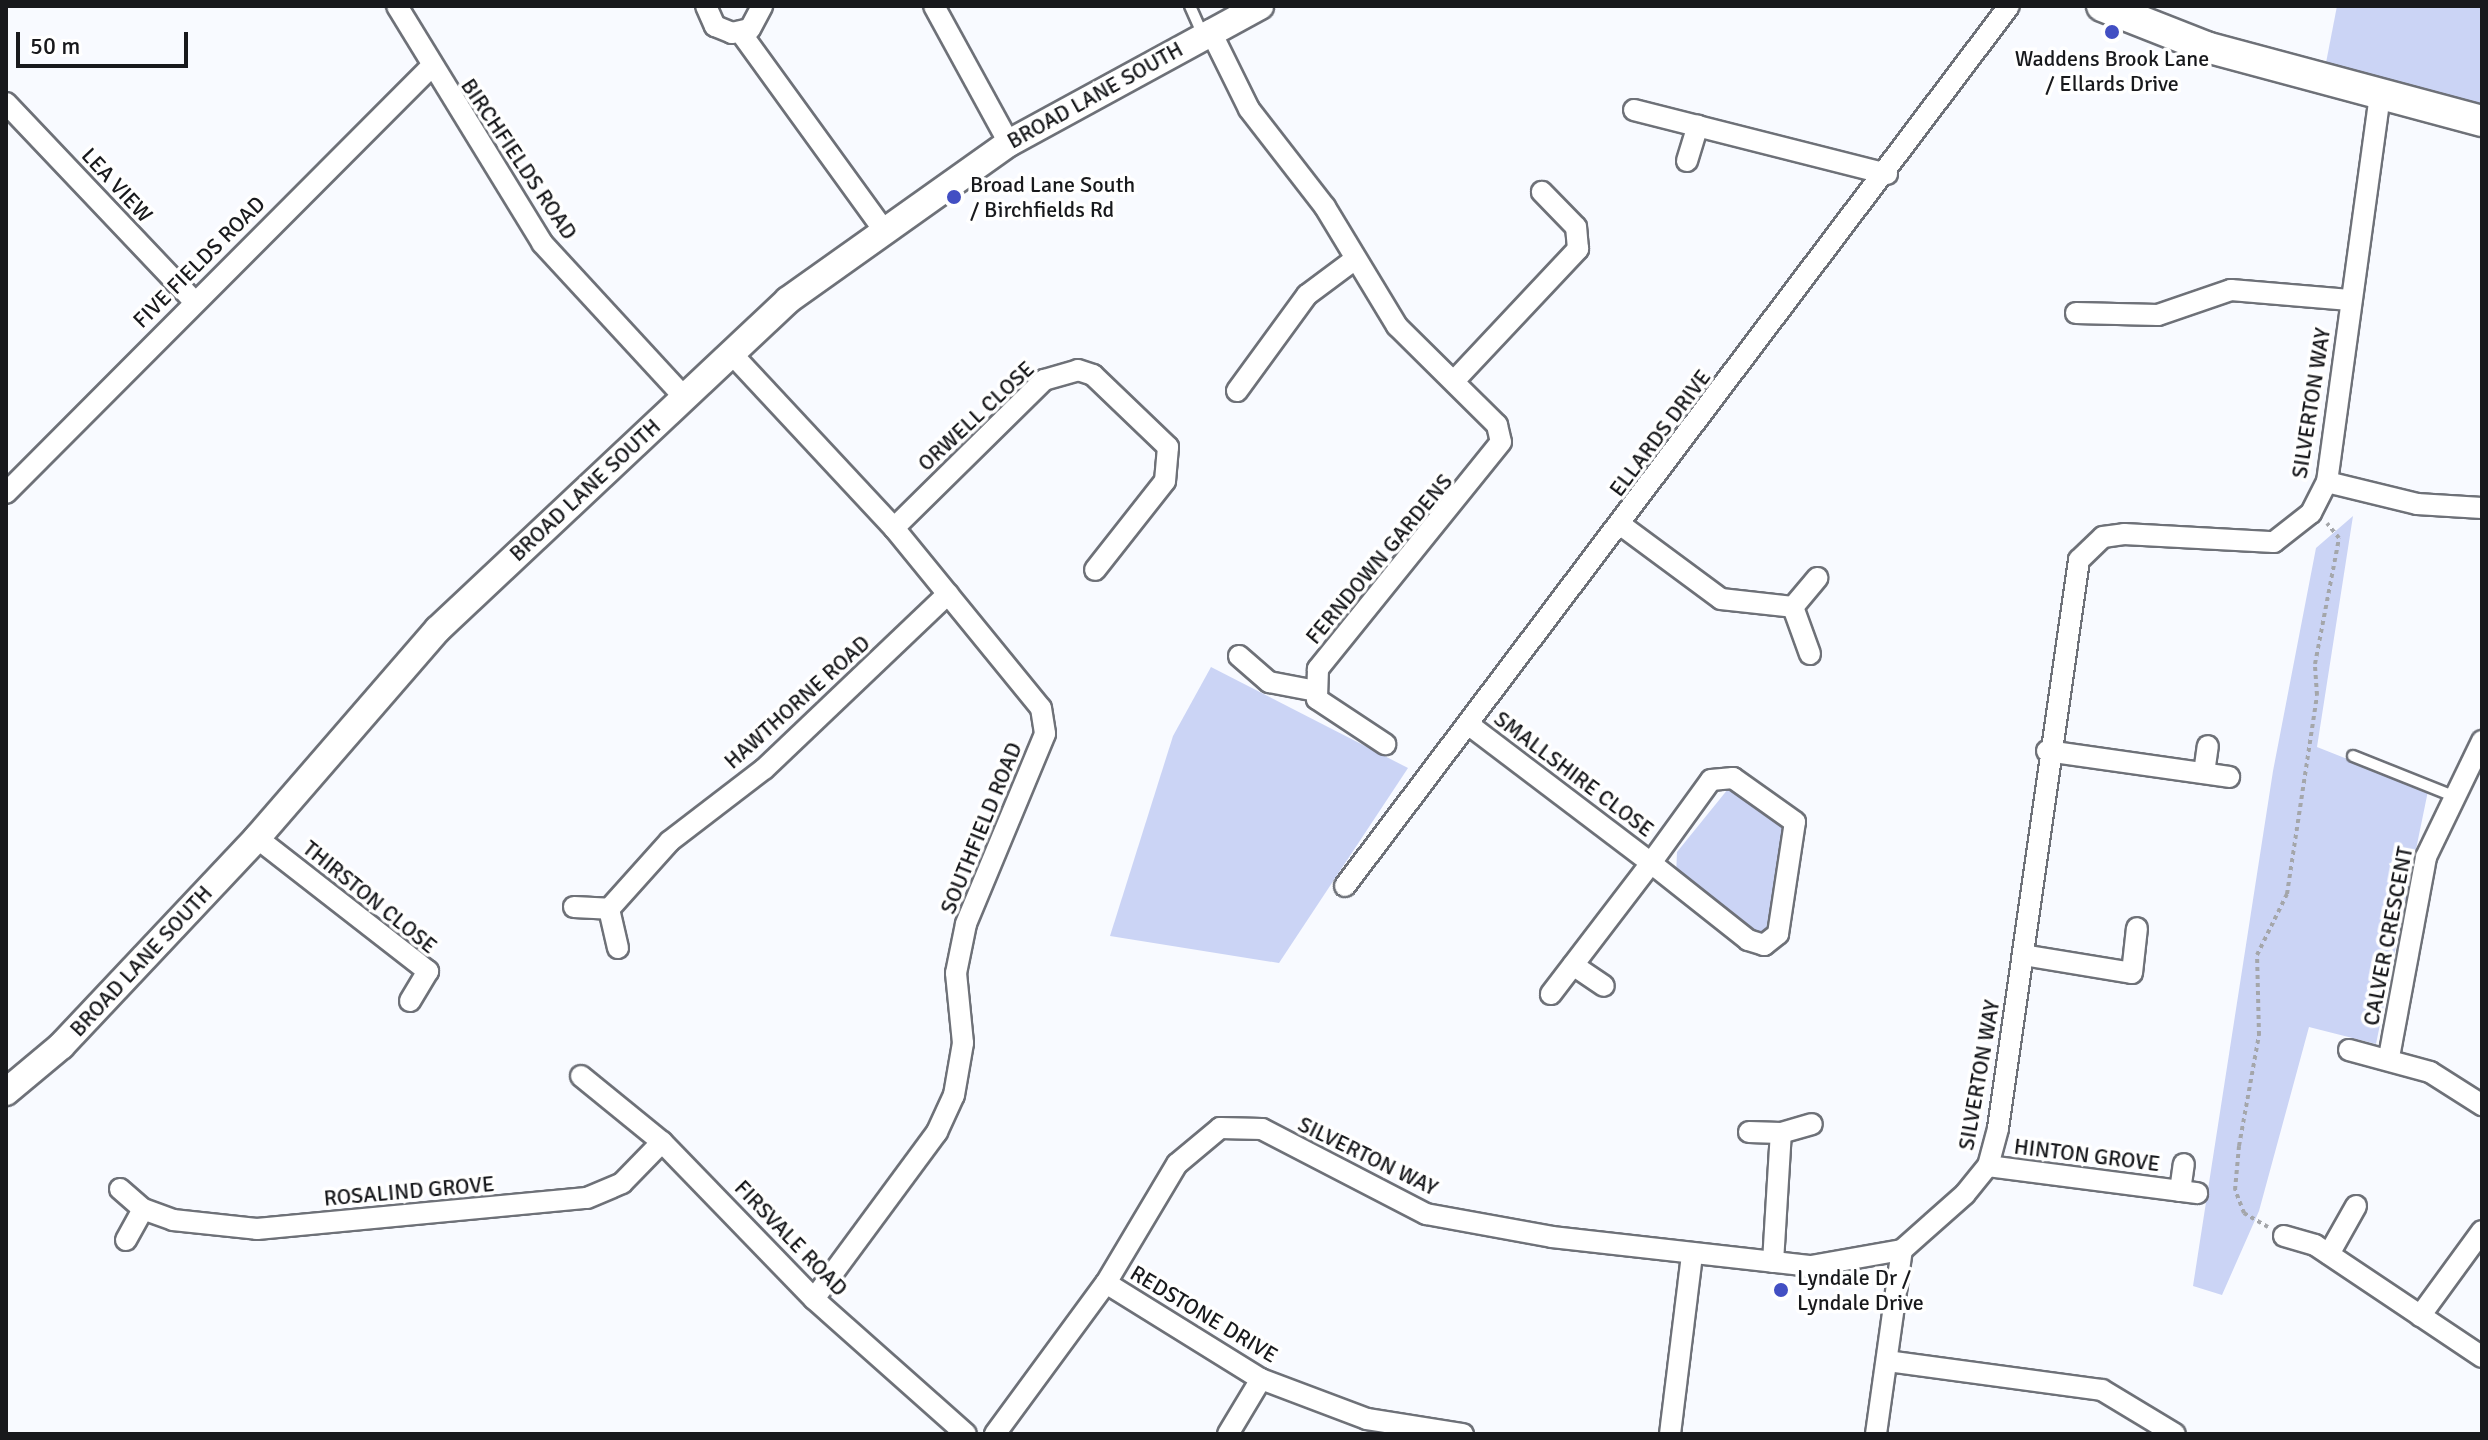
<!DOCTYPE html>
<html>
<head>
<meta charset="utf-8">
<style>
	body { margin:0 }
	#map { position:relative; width:2488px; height:1440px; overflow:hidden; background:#f8faff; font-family:Signika,sans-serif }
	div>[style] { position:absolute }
	.green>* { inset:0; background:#cbd4f5 }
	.path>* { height:4px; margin-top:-2px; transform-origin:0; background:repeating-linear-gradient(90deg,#a4a6aa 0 4px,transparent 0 8px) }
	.roads { filter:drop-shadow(2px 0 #6e7178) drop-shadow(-2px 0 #6e7178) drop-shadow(0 2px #6e7178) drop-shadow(0 -2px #6e7178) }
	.service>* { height:10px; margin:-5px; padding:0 5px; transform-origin:5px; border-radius:5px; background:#fff }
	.minor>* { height:20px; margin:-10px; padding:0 10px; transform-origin:10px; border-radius:10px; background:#fff }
	.tertiary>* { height:26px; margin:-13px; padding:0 13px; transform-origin:13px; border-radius:13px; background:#fff }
	.secondary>* { height:30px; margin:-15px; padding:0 15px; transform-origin:15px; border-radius:15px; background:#fff }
	.dots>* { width:22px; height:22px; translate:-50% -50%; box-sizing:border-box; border:4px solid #fff; border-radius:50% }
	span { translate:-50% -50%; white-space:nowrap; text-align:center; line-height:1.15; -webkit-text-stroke:7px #fff; paint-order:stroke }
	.poi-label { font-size:22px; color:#18191c }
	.left { translate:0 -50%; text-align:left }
	.street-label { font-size:22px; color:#18191c }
	.frame { position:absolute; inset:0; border:8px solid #18191c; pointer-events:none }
	.scale { position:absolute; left:16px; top:32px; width:172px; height:36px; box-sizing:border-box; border:4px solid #18191c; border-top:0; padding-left:10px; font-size:24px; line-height:28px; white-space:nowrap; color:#18191c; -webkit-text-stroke:6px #fff; paint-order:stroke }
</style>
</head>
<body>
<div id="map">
	<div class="green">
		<div style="clip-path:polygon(2337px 6px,2482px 6px,2482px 105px,2325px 68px)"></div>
		<div style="clip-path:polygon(2353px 516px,2317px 747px,2428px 791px,2376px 1044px,2309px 1027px,2259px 1211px,2222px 1295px,2193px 1286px,2273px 771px,2316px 548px)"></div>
		<div style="clip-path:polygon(1211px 667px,1408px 768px,1279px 963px,1110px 936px,1173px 736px)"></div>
		<div style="clip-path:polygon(1728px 789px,1783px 824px,1787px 842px,1768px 935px,1753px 934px,1676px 877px,1677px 852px)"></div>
	</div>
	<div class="path">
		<div style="left:2268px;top:1227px;width:28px;rotate:-150deg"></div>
		<div style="left:2244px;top:1213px;width:25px;rotate:-111deg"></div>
		<div style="left:2235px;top:1190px;width:44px;rotate:-84.8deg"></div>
		<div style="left:2239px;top:1146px;width:113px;rotate:-79.8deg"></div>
		<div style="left:2259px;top:1035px;width:80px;rotate:-91.4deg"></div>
		<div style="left:2257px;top:955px;width:68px;rotate:-63.8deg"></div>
		<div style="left:2287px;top:894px;width:201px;rotate:-81.4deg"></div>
		<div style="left:2317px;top:695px;width:31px;rotate:-94deg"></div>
		<div style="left:2315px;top:664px;width:128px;rotate:-79.2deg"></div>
		<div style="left:2339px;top:538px;width:19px;rotate:-129deg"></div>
	</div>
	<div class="roads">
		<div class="service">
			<div style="left:1190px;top:6px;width:32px;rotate:66deg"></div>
			<div style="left:2353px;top:756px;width:108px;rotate:21.8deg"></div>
		</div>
		<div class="minor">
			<div style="left:397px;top:6px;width:278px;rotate:58.5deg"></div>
			<div style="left:542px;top:243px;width:209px;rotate:47.3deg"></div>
			<div style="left:706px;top:6px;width:22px;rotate:66deg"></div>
			<div style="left:715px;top:26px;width:18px;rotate:22deg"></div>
			<div style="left:732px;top:33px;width:18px;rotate:-13deg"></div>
			<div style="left:750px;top:29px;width:26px;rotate:-62deg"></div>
			<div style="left:934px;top:6px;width:156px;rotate:61.3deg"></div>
			<div style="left:1210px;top:30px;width:88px;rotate:63.7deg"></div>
			<div style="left:1249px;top:109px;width:124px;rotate:52.2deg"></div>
			<div style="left:1325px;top:207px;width:139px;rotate:58.8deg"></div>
			<div style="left:1397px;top:326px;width:141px;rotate:44.7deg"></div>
			<div style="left:1497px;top:425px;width:17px;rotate:77deg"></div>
			<div style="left:1501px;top:442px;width:292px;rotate:128.9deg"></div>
			<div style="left:1318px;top:669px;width:30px;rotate:92deg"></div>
			<div style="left:1317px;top:699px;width:82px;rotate:33.5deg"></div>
			<div style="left:741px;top:33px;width:241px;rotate:54.1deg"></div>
			<div style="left:6px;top:103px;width:272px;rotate:46.5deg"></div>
			<div style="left:1634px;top:110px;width:261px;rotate:14.2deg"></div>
			<div style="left:1687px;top:161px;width:37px;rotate:-73deg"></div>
			<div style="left:2076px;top:313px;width:82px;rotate:1.4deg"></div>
			<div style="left:2158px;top:315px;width:77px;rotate:-18.9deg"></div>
			<div style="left:2231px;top:290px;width:119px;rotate:4.8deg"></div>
			<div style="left:730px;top:352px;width:241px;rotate:47deg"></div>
			<div style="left:894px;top:528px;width:232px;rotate:50.8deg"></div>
			<div style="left:1041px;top:708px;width:26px;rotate:81deg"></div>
			<div style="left:1045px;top:734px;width:206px;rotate:112.6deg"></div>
			<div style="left:966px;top:924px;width:50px;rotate:101.5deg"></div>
			<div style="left:956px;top:973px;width:70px;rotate:84.3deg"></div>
			<div style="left:963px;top:1043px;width:53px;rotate:99.8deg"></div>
			<div style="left:954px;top:1095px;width:41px;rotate:114.7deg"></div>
			<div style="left:937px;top:1132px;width:207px;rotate:126.4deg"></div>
			<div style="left:1455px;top:380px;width:180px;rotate:-46.8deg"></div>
			<div style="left:1578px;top:249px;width:22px;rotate:-95deg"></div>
			<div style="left:1576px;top:227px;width:49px;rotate:-134.2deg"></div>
			<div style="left:1237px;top:391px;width:119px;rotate:-53.9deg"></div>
			<div style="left:1307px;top:295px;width:59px;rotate:-36.7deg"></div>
			<div style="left:2327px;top:482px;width:93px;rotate:13.7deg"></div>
			<div style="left:2417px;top:504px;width:65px;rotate:3.5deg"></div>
			<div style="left:6px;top:493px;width:599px;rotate:-45.07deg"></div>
			<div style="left:1621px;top:525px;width:124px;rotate:36.5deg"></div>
			<div style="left:1721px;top:599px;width:72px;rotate:6.3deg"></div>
			<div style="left:894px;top:528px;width:211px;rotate:-44.6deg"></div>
			<div style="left:1044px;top:380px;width:35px;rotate:-16deg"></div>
			<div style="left:1078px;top:370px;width:16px;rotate:18deg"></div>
			<div style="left:1093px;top:375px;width:104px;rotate:43.8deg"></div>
			<div style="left:1168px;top:447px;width:34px;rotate:95deg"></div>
			<div style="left:1165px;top:481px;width:113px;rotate:128.2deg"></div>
			<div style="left:1810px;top:654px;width:50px;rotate:-109.9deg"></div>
			<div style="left:1793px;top:607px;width:38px;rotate:-50deg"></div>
			<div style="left:1239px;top:656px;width:40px;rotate:41deg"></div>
			<div style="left:1269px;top:682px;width:48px;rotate:10.8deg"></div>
			<div style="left:1468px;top:724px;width:230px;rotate:37.2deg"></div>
			<div style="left:1651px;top:863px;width:124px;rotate:38.4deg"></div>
			<div style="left:1748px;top:940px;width:17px;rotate:17deg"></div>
			<div style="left:1764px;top:945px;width:18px;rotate:-38deg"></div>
			<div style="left:1778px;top:934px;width:113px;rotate:-81.4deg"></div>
			<div style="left:1795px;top:822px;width:76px;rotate:-144.6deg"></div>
			<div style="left:1733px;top:778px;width:22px;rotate:175deg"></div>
			<div style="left:1711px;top:780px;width:102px;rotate:125.9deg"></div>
			<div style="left:1651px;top:863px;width:165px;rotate:127.4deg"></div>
			<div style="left:2047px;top:751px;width:184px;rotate:8.1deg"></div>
			<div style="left:2204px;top:773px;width:27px;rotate:-82deg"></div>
			<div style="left:257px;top:838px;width:217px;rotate:37.9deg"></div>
			<div style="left:428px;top:971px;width:35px;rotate:121deg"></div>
			<div style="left:1345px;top:886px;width:1102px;rotate:-52.96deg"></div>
			<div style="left:574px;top:907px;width:35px;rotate:3deg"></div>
			<div style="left:609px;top:909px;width:40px;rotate:77deg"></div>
			<div style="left:609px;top:909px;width:91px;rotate:-48.1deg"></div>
			<div style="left:670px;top:841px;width:118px;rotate:-37.5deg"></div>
			<div style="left:764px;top:769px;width:254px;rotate:-43.6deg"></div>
			<div style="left:2023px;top:955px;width:110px;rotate:9.4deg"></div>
			<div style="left:2132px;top:973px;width:45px;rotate:-83.7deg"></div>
			<div style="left:1573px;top:965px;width:37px;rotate:34deg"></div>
			<div style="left:2349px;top:1050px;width:84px;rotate:15.2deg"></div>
			<div style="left:2430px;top:1072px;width:62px;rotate:32.4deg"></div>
			<div style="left:2389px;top:1057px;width:203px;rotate:-79.5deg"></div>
			<div style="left:2426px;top:857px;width:129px;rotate:-64.2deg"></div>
			<div style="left:581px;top:1076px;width:104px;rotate:39.2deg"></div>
			<div style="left:662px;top:1142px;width:219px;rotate:45.9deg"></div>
			<div style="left:814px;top:1299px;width:203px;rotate:41.6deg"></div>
			<div style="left:1749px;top:1132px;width:32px;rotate:2deg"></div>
			<div style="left:1781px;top:1133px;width:32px;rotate:-16deg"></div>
			<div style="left:1988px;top:1166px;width:211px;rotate:7.4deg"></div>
			<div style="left:120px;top:1189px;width:30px;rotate:41deg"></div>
			<div style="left:143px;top:1209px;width:32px;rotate:20deg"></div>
			<div style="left:173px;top:1220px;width:84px;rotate:6.1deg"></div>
			<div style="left:257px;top:1229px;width:331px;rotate:-5.4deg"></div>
			<div style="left:587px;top:1198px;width:38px;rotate:-23deg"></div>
			<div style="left:622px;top:1183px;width:57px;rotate:-45.7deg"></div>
			<div style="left:2180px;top:1191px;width:27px;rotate:-82deg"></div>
			<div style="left:2284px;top:1236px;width:32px;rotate:16deg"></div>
			<div style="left:2315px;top:1245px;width:201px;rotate:33.8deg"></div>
			<div style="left:126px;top:1240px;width:35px;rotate:-61deg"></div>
			<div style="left:2329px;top:1254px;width:55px;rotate:-60.6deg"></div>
			<div style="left:1773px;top:1262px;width:129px;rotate:-86.5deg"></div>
			<div style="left:1106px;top:1283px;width:182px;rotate:31.8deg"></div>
			<div style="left:1261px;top:1379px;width:113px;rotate:20.7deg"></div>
			<div style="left:1367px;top:1419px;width:97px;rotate:8.9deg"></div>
			<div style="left:2420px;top:1316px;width:105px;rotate:-53.9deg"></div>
			<div style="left:1887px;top:1361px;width:217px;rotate:7.7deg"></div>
			<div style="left:2102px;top:1390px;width:85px;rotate:31.1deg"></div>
			<div style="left:995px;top:1434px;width:187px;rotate:-53.7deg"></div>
			<div style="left:1106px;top:1283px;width:139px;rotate:-59.2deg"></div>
			<div style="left:1177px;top:1164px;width:56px;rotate:-39.9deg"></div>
			<div style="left:1220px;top:1128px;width:42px;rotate:1.4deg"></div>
			<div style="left:1262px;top:1129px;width:185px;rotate:27.4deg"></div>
			<div style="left:1426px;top:1214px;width:128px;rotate:10.3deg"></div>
			<div style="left:1552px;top:1237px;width:261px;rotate:6.4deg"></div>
			<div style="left:1811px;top:1266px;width:92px;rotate:-10deg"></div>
			<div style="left:1902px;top:1250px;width:84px;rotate:-41.6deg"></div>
			<div style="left:1965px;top:1194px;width:36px;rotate:-51deg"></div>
			<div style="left:1988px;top:1166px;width:39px;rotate:-75deg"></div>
			<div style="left:1998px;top:1128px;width:574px;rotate:-81.88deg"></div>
			<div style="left:2079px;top:560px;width:33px;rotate:-44deg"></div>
			<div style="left:2103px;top:537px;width:21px;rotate:-8deg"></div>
			<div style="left:2124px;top:534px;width:150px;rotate:3.1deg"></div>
			<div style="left:2274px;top:542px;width:47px;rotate:-38.1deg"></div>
			<div style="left:2311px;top:513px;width:35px;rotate:-63deg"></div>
			<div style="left:2327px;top:482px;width:392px;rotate:-82.2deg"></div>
			<div style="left:1228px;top:1434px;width:64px;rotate:-59deg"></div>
			<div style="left:1670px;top:1434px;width:181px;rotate:-83deg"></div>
			<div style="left:1876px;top:1434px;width:186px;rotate:-82deg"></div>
		</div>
		<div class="tertiary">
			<div style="left:6px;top:1092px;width:72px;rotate:-39.9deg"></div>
			<div style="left:61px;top:1046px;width:286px;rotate:-46.7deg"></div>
			<div style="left:257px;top:838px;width:276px;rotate:-49.1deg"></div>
			<div style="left:438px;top:629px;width:480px;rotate:-43.2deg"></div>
			<div style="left:788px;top:300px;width:271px;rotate:-35.4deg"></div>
			<div style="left:1009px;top:143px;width:286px;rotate:-28.6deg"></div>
		</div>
		<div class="secondary">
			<div style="left:2102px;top:6px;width:112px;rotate:21.5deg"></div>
			<div style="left:2206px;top:47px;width:286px;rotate:15deg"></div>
		</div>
	</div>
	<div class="dots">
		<div style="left:2112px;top:32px;background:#424fc3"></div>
		<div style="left:954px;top:197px;background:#424fc3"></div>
		<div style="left:1781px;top:1290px;background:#424fc3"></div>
	</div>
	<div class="poi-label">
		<span style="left:2112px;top:71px">Waddens Brook Lane<br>/ Ellards Drive</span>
		<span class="left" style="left:970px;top:197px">Broad Lane South<br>/ Birchfields Rd</span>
		<span class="left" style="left:1797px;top:1290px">Lyndale Dr /<br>Lyndale Drive</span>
	</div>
	<div class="street-label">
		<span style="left:1095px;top:95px;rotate:-29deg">BROAD LANE SOUTH</span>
		<span style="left:519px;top:159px;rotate:56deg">BIRCHFIELDS ROAD</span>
		<span style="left:117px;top:185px;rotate:47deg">LEA VIEW</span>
		<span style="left:199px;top:262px;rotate:-45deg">FIVE FIELDS ROAD</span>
		<span style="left:2311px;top:403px;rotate:-81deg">SILVERTON WAY</span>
		<span style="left:976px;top:416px;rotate:-43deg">ORWELL CLOSE</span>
		<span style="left:1660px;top:433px;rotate:-53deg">ELLARDS DRIVE</span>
		<span style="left:585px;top:490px;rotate:-43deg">BROAD LANE SOUTH</span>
		<span style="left:1379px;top:559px;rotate:-50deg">FERNDOWN GARDENS</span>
		<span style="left:797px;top:702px;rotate:-42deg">HAWTHORNE ROAD</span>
		<span style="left:1574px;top:774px;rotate:37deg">SMALLSHIRE CLOSE</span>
		<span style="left:981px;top:828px;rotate:-68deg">SOUTHFIELD ROAD</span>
		<span style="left:370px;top:897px;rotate:39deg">THIRSTON CLOSE</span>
		<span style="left:2388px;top:936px;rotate:-79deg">CALVER CRESCENT</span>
		<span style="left:141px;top:961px;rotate:-47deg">BROAD LANE SOUTH</span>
		<span style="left:1979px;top:1075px;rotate:-80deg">SILVERTON WAY</span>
		<span style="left:2087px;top:1155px;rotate:7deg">HINTON GROVE</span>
		<span style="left:1368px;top:1156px;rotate:26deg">SILVERTON WAY</span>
		<span style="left:409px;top:1191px;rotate:-5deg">ROSALIND GROVE</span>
		<span style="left:791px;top:1238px;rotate:46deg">FIRSVALE ROAD</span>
		<span style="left:1204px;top:1314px;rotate:31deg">REDSTONE DRIVE</span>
	</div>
	<div class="frame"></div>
	<div class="scale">50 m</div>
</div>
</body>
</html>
